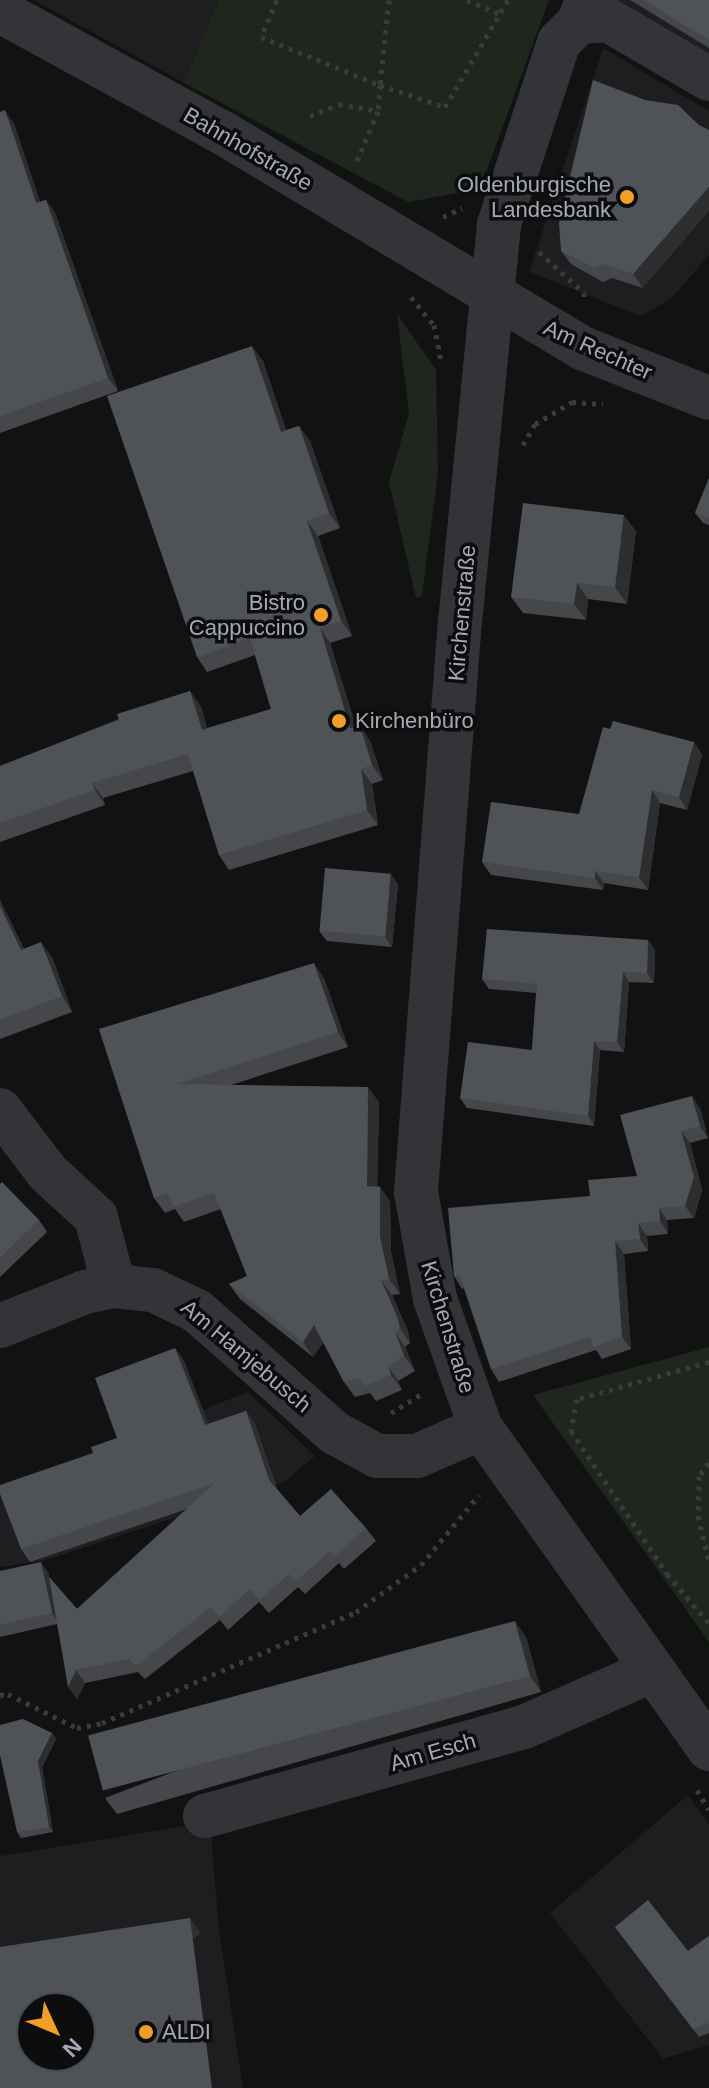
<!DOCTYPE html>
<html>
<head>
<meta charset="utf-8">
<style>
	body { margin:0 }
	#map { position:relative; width:709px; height:2088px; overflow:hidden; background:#121213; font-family:Arial,sans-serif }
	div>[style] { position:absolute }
	.built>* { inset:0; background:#1e1e20 }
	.green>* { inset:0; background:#1e261e }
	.path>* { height:5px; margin-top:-2.5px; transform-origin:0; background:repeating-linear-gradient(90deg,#393b3f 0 4px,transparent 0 10px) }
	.minor>* { height:44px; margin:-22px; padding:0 22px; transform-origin:22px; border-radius:22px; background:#333438 }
	.wall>* { inset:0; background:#45474b }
	.shaded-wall>* { inset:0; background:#2c2e30; transform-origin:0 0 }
	.building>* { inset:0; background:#4f5256; transform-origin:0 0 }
	.dots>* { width:22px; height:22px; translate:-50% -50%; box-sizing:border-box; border:4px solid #0d0d0e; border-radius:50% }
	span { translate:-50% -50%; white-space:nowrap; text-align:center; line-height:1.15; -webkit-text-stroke:7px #0d0d0e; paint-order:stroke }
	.street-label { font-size:22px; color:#a3aab4 }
	.poi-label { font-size:22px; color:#a3aab4 }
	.right { translate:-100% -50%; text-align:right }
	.left { translate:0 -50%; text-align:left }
	.north { position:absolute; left:16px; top:1992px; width:80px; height:80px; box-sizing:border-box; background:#0d0d0e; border:2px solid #494c50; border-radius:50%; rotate:134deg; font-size:22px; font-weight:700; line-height:32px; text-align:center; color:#a3aab4 }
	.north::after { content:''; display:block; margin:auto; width:28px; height:36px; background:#f39e29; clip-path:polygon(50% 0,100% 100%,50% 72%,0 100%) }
</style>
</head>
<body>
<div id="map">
	<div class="built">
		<div style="clip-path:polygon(34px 0,218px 0,184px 83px)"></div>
		<div style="clip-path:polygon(606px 0,709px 0,709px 65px)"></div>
		<div style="clip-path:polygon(603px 48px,709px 111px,709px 255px,671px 299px,641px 316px,529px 272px)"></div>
		<div style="clip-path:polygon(248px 1392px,315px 1456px,284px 1482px,46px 1560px,0 1567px,0 1490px)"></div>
		<div style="clip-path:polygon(688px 1795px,709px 1825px,709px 2045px,663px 2059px,550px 1913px)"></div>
		<div style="clip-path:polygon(evenodd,210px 1822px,219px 1930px,243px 2088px,0 2088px,0 1856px,210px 1822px,32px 2008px,80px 2008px,80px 2056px,32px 2056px,32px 2008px)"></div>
	</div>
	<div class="green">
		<div style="clip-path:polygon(218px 0,549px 0,480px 189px,408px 202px,184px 83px)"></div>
		<div style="clip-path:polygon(397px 314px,436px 370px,438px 472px,422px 596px,416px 598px,389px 482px,409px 413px)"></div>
		<div style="clip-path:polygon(709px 1347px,709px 1642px,533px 1395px)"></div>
	</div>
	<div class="path">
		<div style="left:277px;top:0;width:40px;rotate:113.4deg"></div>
		<div style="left:261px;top:37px;width:128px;rotate:22deg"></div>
		<div style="left:380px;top:85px;width:26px;rotate:94deg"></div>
		<div style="left:378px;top:111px;width:56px;rotate:112.9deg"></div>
		<div style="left:389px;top:0;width:85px;rotate:96deg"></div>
		<div style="left:380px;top:85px;width:69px;rotate:18.7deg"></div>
		<div style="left:445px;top:107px;width:124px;rotate:-59.5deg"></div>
		<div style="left:467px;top:0;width:36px;rotate:23deg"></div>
		<div style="left:310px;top:116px;width:31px;rotate:-22deg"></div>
		<div style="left:339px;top:104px;width:40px;rotate:10deg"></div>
		<div style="left:443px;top:217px;width:21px;rotate:-25deg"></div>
		<div style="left:539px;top:252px;width:61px;rotate:42.3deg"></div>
		<div style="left:584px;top:293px;width:9px;rotate:90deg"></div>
		<div style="left:411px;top:297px;width:36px;rotate:51deg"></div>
		<div style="left:434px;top:325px;width:38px;rotate:79deg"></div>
		<div style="left:523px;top:445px;width:24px;rotate:-60deg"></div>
		<div style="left:535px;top:424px;width:43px;rotate:-30.7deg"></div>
		<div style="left:572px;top:402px;width:31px;rotate:4deg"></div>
		<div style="left:709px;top:1362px;width:137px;rotate:164.3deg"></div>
		<div style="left:577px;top:1399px;width:33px;rotate:101deg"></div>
		<div style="left:571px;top:1431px;width:172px;rotate:56.1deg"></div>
		<div style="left:667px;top:1574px;width:65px;rotate:49.4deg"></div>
		<div style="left:391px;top:1413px;width:38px;rotate:-32deg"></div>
		<div style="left:709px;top:1463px;width:16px;rotate:128deg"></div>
		<div style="left:699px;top:1476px;width:40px;rotate:91.4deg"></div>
		<div style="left:698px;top:1516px;width:46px;rotate:76.3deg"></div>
		<div style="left:0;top:1695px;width:8px;rotate:-7deg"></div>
		<div style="left:8px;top:1694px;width:77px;rotate:26.2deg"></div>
		<div style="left:77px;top:1728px;width:25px;rotate:-11deg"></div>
		<div style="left:102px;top:1723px;width:277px;rotate:-23.6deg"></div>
		<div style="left:356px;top:1612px;width:80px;rotate:-35.9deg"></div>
		<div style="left:421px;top:1565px;width:91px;rotate:-50.4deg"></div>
		<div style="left:697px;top:1790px;width:23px;rotate:59deg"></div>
	</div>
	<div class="minor">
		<div style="left:587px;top:0;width:23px;rotate:110deg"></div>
		<div style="left:579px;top:22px;width:28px;rotate:135deg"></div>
		<div style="left:559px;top:42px;width:193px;rotate:108.2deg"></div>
		<div style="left:499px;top:225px;width:397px;rotate:95.6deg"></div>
		<div style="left:460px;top:620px;width:574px;rotate:94.4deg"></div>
		<div style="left:416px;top:1192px;width:109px;rotate:79.9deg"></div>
		<div style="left:435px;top:1299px;width:137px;rotate:70.4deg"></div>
		<div style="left:481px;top:1428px;width:394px;rotate:54.6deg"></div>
		<div style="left:0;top:11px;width:254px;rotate:28.7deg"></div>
		<div style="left:223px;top:133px;width:418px;rotate:30.9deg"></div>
		<div style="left:582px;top:348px;width:136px;rotate:21.5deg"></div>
		<div style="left:579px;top:22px;width:29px;rotate:-4deg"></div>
		<div style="left:608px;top:20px;width:117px;rotate:30.3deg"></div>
		<div style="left:0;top:1110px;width:79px;rotate:52.7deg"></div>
		<div style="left:48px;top:1173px;width:65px;rotate:42.5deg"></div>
		<div style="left:96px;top:1217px;width:71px;rotate:75.4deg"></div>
		<div style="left:0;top:1326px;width:92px;rotate:-21.8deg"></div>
		<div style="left:85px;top:1292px;width:30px;rotate:-12deg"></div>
		<div style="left:114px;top:1286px;width:39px;rotate:6deg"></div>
		<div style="left:153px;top:1290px;width:49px;rotate:25.5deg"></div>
		<div style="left:197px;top:1311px;width:184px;rotate:41.5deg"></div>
		<div style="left:335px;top:1433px;width:48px;rotate:28.7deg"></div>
		<div style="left:377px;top:1456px;width:40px"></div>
		<div style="left:417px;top:1456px;width:70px;rotate:-23.6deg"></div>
		<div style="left:205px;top:1816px;width:331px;rotate:-15.6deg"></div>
		<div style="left:524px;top:1727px;width:141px;rotate:-23.8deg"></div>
	</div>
	<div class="wall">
		<div style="clip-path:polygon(630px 0,709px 0,709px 48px)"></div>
		<div style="clip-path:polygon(593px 80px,643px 288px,612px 278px,603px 282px,571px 264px,561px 251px)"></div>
		<div style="clip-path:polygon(0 112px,14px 124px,40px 202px,46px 200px,55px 213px,118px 391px,0 433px)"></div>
		<div style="clip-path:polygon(263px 361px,286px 430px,299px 426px,310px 441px,340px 528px,318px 536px,352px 636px,330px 643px,356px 727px,360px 726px,370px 741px,383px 780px,372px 784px,378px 825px,229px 870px,219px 855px,193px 771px,103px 798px,105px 805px,0 842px,0 766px,190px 691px,201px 707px,207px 728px,271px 709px,255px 655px,207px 672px,197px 657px)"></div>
		<div style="clip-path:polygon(709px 478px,709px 525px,703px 523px,695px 513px)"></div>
		<div style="clip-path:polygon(636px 531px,627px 604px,588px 599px,586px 620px,523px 613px,511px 597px)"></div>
		<div style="clip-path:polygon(694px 742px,702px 755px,687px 810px,660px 803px,648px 890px,604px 883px,603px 890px,491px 875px,482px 862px,579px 814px)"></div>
		<div style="clip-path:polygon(398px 884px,392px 947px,327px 941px,319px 931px)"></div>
		<div style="clip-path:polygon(0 900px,24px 949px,52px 957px,72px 1012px,0 1039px)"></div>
		<div style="clip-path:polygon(648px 940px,655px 950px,654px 983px,629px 982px,624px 1052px,600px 1050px,594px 1126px,467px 1108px,460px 1098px,532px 1050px,536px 993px,489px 989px,482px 979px)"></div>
		<div style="clip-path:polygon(324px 978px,348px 1047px,231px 1085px,379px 1102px,377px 1186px,380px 1187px,390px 1202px,391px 1252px,400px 1294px,392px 1295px,408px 1331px,410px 1343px,405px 1347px,415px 1371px,398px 1381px,402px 1390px,376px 1401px,370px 1393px,355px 1397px,344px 1382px,323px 1342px,313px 1357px,240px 1299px,229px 1284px,247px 1276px,221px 1209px,184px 1222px,175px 1209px,165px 1213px,154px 1198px,99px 1029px)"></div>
		<div style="clip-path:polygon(700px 1108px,708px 1138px,690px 1143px,702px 1190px,694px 1218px,667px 1220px,668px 1234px,647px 1236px,648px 1251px,624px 1254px,631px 1349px,602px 1359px,596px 1350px,499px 1382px,491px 1369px,464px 1288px,462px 1289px,454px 1276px,590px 1196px,637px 1176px)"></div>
		<div style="clip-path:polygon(0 1184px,39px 1220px,47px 1232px,0 1277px)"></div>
		<div style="clip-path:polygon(175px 1348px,184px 1361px,208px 1424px,246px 1411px,255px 1424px,277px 1489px,300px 1516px,366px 1528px,376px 1541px,344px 1569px,339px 1563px,305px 1594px,298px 1587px,269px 1613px,259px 1602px,228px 1630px,220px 1620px,145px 1679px,138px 1672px,85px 1683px,77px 1699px,57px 1624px,0 1637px,0 1571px,48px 1572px,49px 1577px,77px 1609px,187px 1509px,30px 1562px,21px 1549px,93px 1453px,117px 1438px)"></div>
		<div style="clip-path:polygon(526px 1637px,541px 1692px,117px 1814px,105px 1798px)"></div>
		<div style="clip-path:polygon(52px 1733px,56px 1739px,42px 1767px,53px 1832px,21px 1838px,17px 1832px)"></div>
		<div style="clip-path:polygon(615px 1927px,688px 1951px,709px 1936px,709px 2033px,699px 2037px)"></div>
	</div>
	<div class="shaded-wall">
		<div style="clip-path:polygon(5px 110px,14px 124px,45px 217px,36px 203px)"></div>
		<div style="clip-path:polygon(709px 187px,709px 211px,643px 288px,633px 274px)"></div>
		<div style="clip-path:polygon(46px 200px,55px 213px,118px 391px,108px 378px)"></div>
		<div style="clip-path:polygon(252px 346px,263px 361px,292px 447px,281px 432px)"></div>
		<div style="clip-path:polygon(299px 426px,310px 441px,340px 528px,329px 513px)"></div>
		<div style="clip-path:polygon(624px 515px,636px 531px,627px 604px,615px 587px)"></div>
		<div style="clip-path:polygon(307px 521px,318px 536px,352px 636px,341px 621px)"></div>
		<div style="clip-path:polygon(577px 583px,588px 599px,586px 620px,574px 604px)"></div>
		<div style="clip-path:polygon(320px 628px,330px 643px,361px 744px,350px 728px)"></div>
		<div style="clip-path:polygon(190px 691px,201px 707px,212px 745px,202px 730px)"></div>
		<div style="clip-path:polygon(360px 726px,370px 741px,383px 780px,372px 765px)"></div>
		<div style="clip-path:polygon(694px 742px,702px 755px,687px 810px,679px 797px)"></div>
		<div style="clip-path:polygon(361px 769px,372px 784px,378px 825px,367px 810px)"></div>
		<div style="clip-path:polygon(92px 783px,103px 798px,105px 805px,95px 790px)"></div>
		<div style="clip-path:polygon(652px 790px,660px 803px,648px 890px,639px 877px)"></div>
		<div style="clip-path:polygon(595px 871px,604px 883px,603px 890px,595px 878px)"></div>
		<div style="clip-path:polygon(391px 874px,398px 884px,392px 947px,385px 937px)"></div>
		<div style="clip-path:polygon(0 900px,32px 965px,21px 950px,0 906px)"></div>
		<div style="clip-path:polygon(648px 940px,655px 950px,654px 983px,647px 973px)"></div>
		<div style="clip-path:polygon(41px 942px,52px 957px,72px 1012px,62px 996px)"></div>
		<div style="clip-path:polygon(314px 963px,324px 978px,348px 1047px,338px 1032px)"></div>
		<div style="clip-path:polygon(623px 972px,629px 982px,624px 1052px,617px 1042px)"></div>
		<div style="clip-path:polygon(594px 1041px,600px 1050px,594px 1126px,588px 1116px)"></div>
		<div style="clip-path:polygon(368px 1087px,379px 1102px,377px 1201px,367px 1186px)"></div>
		<div style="clip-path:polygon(692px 1096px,700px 1108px,708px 1138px,700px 1126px)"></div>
		<div style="clip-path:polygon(681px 1131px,690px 1143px,702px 1190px,694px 1218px,685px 1206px)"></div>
		<div style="clip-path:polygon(380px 1187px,390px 1202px,391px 1252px,400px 1294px,389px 1279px,380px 1237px)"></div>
		<div style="clip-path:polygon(659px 1208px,667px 1220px,668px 1234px,660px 1221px)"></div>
		<div style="clip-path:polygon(638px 1223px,647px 1236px,648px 1251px,640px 1239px)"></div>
		<div style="clip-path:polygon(615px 1241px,624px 1254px,631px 1349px,622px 1337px)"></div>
		<div style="clip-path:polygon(381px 1280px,392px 1295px,408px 1331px,410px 1343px,400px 1328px)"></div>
		<div style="clip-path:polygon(314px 1325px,325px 1340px,313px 1357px,303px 1342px)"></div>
		<div style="clip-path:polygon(395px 1332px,405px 1347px,415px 1371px,404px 1356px)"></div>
		<div style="clip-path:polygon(175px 1348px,184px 1361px,214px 1438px,205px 1425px)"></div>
		<div style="clip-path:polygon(388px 1366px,398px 1381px,402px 1390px,391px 1375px)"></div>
		<div style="clip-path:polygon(246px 1411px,255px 1424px,278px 1493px,269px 1480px)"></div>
		<div style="clip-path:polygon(41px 1562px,48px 1572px,59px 1623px,52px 1613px)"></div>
		<div style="clip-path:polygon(515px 1621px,526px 1637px,541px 1692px,530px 1676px)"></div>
		<div style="clip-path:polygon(76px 1670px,85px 1683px,77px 1699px,68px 1687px)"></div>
		<div style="clip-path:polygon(52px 1733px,56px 1739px,42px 1767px,53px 1832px,49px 1827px,38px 1761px)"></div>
		<div style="left:190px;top:1918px;width:19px;height:171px;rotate:55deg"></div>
	</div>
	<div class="building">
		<div style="clip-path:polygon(644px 0,709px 0,709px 40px)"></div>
		<div style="clip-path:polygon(593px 80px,645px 100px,678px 105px,699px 125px,709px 130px,709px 187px,633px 274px,603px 264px,594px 268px,561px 251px,559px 223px)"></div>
		<div style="clip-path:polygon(5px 110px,36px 203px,46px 200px,108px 378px,0 416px,0 112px)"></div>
		<div style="clip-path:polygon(252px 346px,281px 432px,299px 426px,329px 513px,307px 521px,341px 621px,320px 628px,350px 728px,360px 726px,372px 765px,361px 769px,367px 810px,219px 855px,188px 754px,92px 783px,95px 790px,0 823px,0 766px,119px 720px,117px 714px,190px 691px,202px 730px,271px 709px,250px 638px,197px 657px,107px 396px)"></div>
		<div style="clip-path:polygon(709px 478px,709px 518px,695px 513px)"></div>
		<div style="clip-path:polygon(523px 503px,624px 515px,615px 587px,577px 583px,574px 604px,511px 597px)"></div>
		<div style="clip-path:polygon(613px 721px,694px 742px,679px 797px,652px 790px,639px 877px,595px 871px,595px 878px,482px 862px,491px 802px,579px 814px,603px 727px,610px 729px)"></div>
		<div style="left:325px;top:868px;width:66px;height:63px;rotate:5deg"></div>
		<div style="clip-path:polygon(0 906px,21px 950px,41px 942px,62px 996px,0 1020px)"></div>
		<div style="clip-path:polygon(487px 929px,648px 940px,647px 973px,623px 972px,617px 1042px,594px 1041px,588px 1116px,460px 1098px,468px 1042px,532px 1050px,537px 984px,482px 979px)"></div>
		<div style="clip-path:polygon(314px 963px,338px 1032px,177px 1084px,368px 1087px,367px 1186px,380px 1187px,380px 1237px,389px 1279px,381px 1280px,397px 1316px,400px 1328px,395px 1332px,404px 1356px,388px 1366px,391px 1375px,365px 1386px,360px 1378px,344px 1382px,314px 1325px,303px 1342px,229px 1284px,247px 1276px,214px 1193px,173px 1207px,168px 1193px,154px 1198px,99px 1029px)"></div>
		<div style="clip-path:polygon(692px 1096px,700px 1126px,681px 1131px,694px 1177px,685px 1206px,659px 1208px,660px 1221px,638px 1223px,640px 1239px,615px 1241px,622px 1337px,593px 1347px,590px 1337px,491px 1369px,460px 1276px,454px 1276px,448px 1208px,590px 1196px,588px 1180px,637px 1176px,620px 1115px)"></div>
		<div style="clip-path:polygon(2px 1182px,39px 1220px,0 1258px,0 1184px)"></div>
		<div style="clip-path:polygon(175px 1348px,205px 1425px,246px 1411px,269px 1480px,300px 1516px,331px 1489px,366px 1528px,335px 1556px,330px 1551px,296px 1581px,289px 1574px,260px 1600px,250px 1589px,219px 1617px,211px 1607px,136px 1666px,129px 1659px,76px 1670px,68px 1687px,49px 1577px,77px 1609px,215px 1483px,21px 1549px,0 1494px,0 1485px,93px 1453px,91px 1447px,117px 1438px,95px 1378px)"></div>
		<div style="clip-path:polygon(41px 1562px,52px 1613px,0 1625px,0 1571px)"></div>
		<div style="left:515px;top:1621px;width:57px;height:442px;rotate:75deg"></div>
		<div style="clip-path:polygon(23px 1719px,52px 1733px,38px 1761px,49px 1827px,17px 1832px,0 1755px,0 1725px)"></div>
		<div style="clip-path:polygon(648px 1900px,688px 1951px,709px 1936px,709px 2023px,693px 2029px,615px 1927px)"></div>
		<div style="clip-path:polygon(evenodd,190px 1918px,212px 2088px,0 2088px,0 1947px,190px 1918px,32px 2008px,80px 2008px,80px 2056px,32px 2056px,32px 2008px)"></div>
	</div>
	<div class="dots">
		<div style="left:627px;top:197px;background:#f39e29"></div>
		<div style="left:321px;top:615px;background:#f39e29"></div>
		<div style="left:339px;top:721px;background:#f39e29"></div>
		<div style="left:146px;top:2032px;background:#f39e29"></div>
	</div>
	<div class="street-label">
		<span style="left:248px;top:149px;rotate:30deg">Bahnhofstraße</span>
		<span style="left:598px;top:350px;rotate:24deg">Am Rechter</span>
		<span style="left:462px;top:613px;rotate:-85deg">Kirchenstraße</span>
		<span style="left:448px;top:1327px;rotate:73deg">Kirchenstraße</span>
		<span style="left:246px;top:1356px;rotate:40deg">Am Hamjebusch</span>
		<span style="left:433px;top:1752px;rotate:-16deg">Am Esch</span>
	</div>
	<div class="poi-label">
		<span class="right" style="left:611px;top:197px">Oldenburgische<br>Landesbank</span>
		<span class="right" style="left:305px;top:615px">Bistro<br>Cappuccino</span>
		<span class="left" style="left:355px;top:721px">Kirchenbüro</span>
		<span class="left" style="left:162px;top:2032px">ALDI</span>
	</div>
	<div class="north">N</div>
</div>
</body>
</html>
